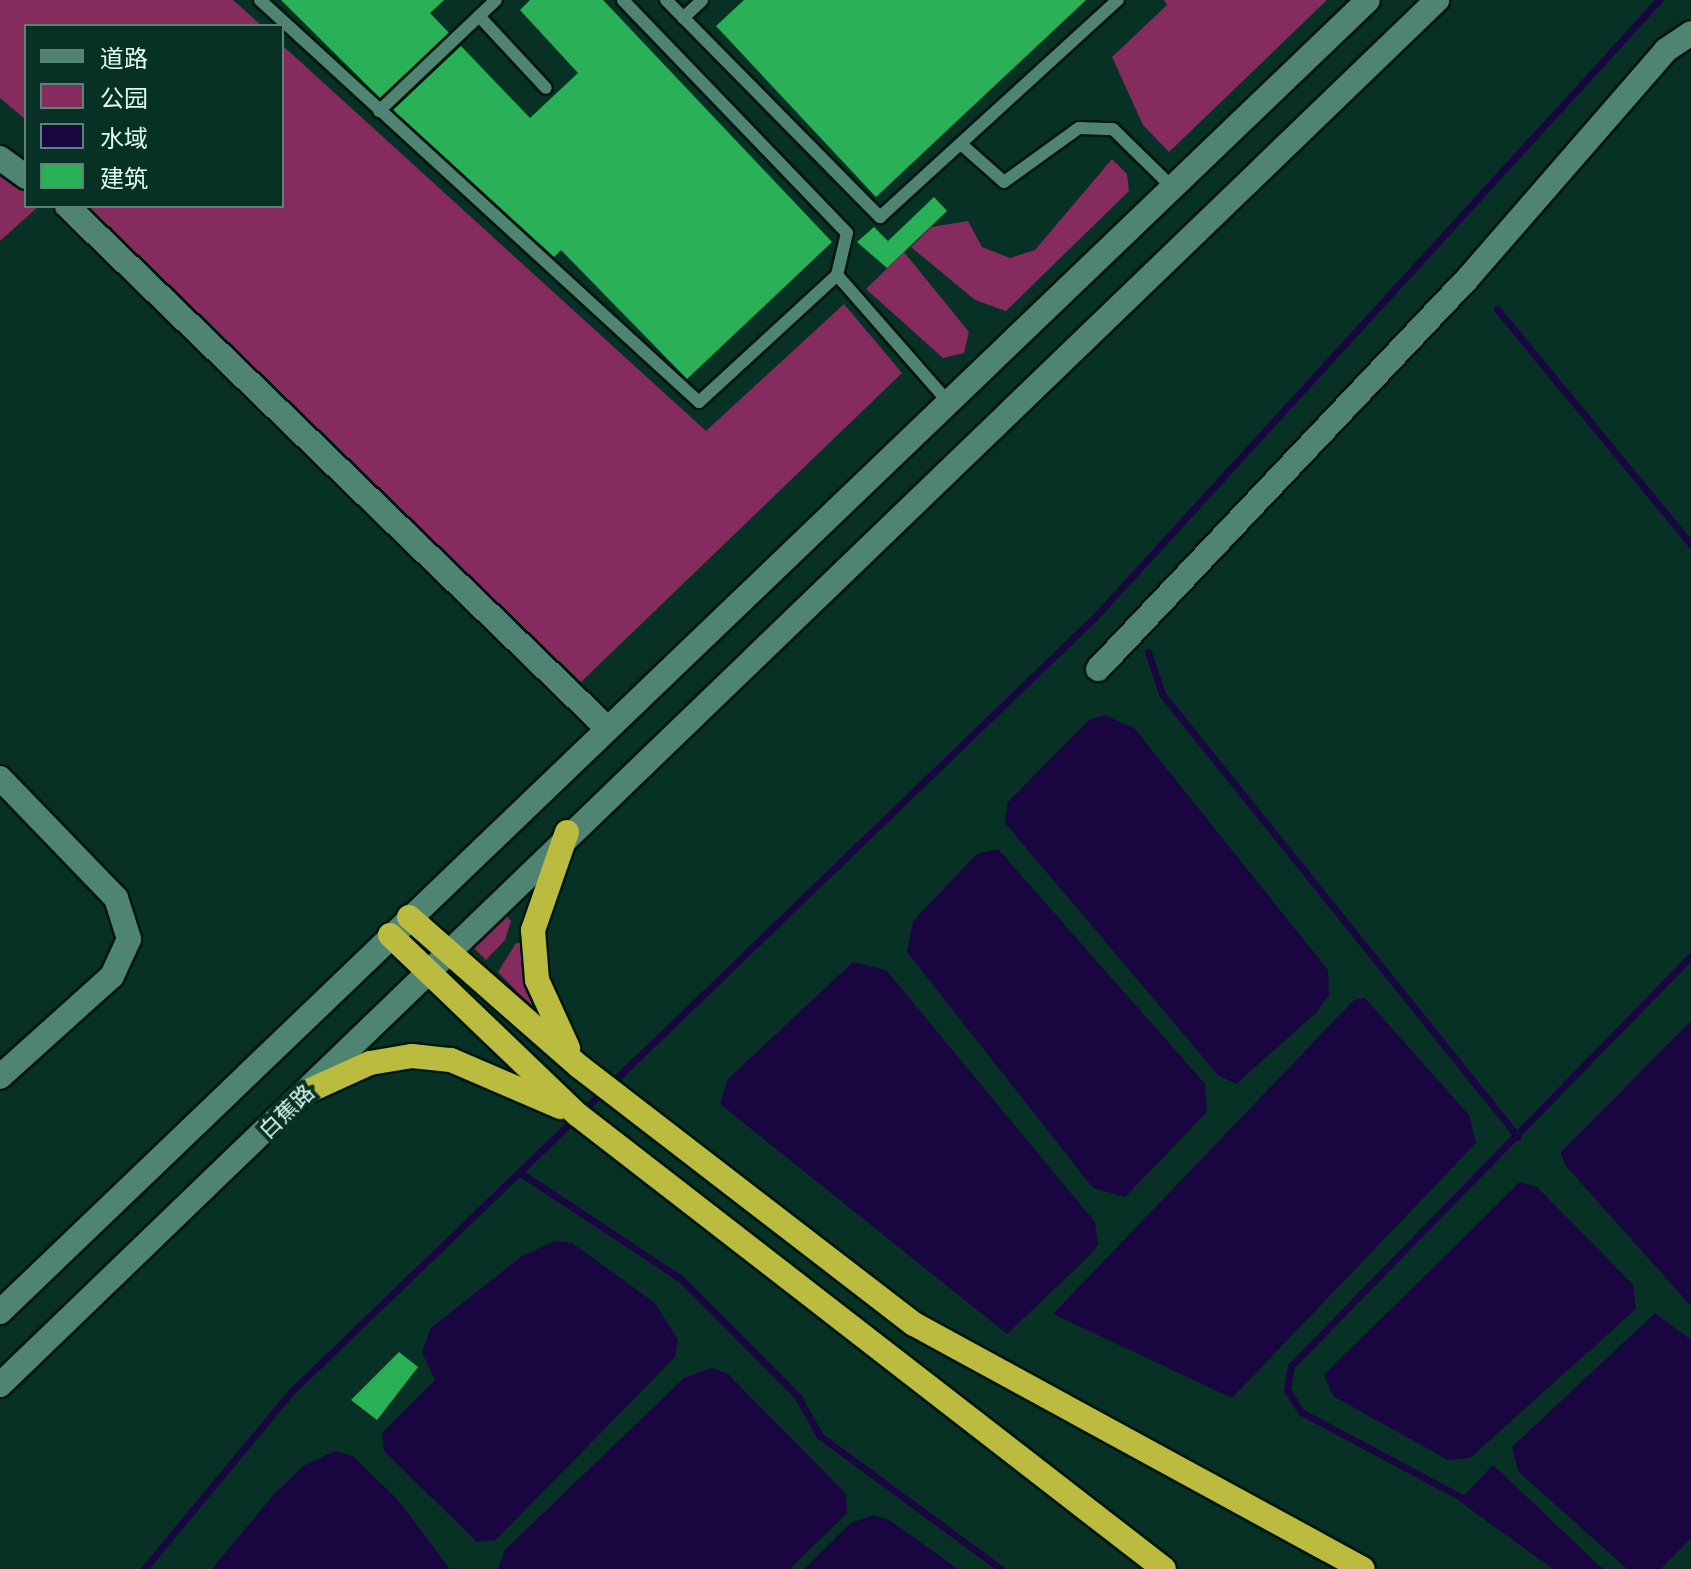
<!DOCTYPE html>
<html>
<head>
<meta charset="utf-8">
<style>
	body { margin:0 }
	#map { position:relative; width:1691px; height:1569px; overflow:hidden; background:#073125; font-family:Barlow,"Noto Sans SC",sans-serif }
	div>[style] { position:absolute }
	.green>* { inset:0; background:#852b5d }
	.water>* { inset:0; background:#190540 }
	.stream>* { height:7px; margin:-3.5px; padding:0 3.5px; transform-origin:3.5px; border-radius:3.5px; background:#190540 }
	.building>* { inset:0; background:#2ab057 }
	.roads { filter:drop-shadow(2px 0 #00170f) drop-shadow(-2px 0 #00170f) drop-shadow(0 2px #00170f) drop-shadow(0 -2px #00170f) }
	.lane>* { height:12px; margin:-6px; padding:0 6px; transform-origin:6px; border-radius:6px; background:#508472 }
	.street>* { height:24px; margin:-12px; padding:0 12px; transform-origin:12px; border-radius:12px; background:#508472 }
	.secondary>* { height:24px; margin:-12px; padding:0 12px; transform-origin:12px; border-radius:12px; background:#508472 }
	.highway>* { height:24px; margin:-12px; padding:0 12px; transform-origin:12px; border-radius:12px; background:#babb3f }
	span { translate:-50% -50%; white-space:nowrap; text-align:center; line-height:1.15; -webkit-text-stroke:8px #073125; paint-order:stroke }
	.street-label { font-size:22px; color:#e0fbf1 }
	.legend { position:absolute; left:24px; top:24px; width:260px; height:184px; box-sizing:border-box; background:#073125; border:2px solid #5e8277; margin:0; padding:10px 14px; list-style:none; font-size:24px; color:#e0fbf1 }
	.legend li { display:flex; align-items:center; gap:16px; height:40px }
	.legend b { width:40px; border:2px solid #5e8277 }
</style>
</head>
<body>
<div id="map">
	<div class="green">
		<div style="clip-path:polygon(0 0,233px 0,262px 26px,26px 26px,26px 120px,0 98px)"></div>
		<div style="clip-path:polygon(1164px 0,1327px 0,1169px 152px,1143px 125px,1112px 57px,1167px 5px)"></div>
		<div style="clip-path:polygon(282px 45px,706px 431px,844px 304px,902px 373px,581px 682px,75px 206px,282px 206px)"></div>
		<div style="clip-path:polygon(1112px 159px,1127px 174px,1129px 191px,1006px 311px,975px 300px,911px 247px,931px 227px,968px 221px,982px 247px,1010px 258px,1035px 250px)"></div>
		<div style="clip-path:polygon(0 172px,26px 190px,26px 206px,39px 206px,0 241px)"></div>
		<div style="clip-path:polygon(904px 252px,969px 332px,964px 353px,943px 358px,866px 289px)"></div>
		<div style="clip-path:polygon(505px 914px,511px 921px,505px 940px,486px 960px,472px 946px)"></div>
		<div style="clip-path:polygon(516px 943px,525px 943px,533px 1008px,498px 972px)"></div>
	</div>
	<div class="water">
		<div style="clip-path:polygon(1105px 715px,1134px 728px,1328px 970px,1329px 995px,1316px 1013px,1236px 1084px,1218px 1075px,1005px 823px,1008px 802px,1089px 720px)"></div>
		<div style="clip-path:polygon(998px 849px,1205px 1084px,1207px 1112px,1125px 1197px,1093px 1188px,907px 952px,913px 921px,977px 854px)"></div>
		<div style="clip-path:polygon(853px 962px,886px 970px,1095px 1222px,1098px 1245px,1089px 1256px,1007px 1334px,720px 1104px,728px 1079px)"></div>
		<div style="clip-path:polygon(1365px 998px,1469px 1115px,1476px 1143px,1232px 1398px,1053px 1314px,1354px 1000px)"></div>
		<div style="clip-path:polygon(1691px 1021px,1691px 1306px,1565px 1165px,1561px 1152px)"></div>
		<div style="clip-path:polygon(1520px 1182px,1537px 1187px,1633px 1285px,1636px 1309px,1470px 1458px,1448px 1460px,1333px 1396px,1324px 1375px)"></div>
		<div style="clip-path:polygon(555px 1241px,572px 1243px,655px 1303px,678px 1340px,675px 1357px,496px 1540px,477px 1542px,384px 1451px,382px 1433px,435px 1380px,422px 1352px,431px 1328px,522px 1256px)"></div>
		<div style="clip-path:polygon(1655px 1313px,1691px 1340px,1691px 1538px,1661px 1569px,1627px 1569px,1518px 1471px,1512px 1447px)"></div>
		<div style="clip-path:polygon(712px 1368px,728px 1374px,846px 1494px,847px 1513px,790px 1569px,498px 1569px,505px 1550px,684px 1378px)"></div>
		<div style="clip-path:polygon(335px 1451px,353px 1456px,399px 1501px,450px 1569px,212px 1569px,275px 1493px,305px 1465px)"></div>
		<div style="clip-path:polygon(1493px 1465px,1603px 1569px,1553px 1569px,1459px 1501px)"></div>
		<div style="clip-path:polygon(874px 1515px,889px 1520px,958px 1569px,804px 1569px,851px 1523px)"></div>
	</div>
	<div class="stream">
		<div style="left:1497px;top:309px;width:305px;rotate:50.5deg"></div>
		<div style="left:1148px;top:652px;width:44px;rotate:71.6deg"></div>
		<div style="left:1162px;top:694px;width:568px;rotate:51.21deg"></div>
		<div style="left:522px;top:1174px;width:189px;rotate:33.4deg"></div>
		<div style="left:680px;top:1278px;width:168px;rotate:45.2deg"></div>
		<div style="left:798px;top:1397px;width:45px;rotate:60.6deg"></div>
		<div style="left:820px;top:1436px;width:225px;rotate:36.3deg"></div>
		<div style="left:1468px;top:1501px;width:189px;rotate:-151.9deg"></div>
		<div style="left:1301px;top:1412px;width:26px;rotate:-122deg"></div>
		<div style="left:1287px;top:1390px;width:24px;rotate:-81deg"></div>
		<div style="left:1291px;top:1366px;width:573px;rotate:-45.71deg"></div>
		<div style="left:144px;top:1569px;width:229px;rotate:-50.3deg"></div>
		<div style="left:290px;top:1393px;width:1118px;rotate:-43.95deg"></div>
		<div style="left:1095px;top:617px;width:836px;rotate:-47.57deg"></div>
	</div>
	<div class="building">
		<div style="clip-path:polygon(281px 0,444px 0,430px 13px,449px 33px,380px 98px)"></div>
		<div style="clip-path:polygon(530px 0,603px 0,832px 242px,687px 379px,561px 250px,554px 257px,393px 110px,461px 46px,530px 118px,578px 73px,520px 10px)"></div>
		<div style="clip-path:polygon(744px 0,1086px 0,876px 197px,716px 26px)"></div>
		<div style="clip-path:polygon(934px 197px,947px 211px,887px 268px,857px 242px,874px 227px,888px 241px)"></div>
		<div style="clip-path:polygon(399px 1352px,418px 1367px,377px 1420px,351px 1400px)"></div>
	</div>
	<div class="roads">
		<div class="lane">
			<div style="left:260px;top:0;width:595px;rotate:42.48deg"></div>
			<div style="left:699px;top:402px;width:188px;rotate:-42.6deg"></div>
			<div style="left:837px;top:275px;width:43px;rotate:-76.6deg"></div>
			<div style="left:847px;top:233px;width:323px;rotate:-133.9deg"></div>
			<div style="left:666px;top:0;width:305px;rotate:45.4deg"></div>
			<div style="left:880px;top:217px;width:322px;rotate:-42.4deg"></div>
			<div style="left:479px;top:16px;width:98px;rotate:47.1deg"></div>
			<div style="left:683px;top:18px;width:26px;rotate:-43deg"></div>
			<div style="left:379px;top:111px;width:161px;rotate:-43.5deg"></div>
			<div style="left:961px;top:144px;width:57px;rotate:41.5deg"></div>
			<div style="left:1004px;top:182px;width:92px;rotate:-35.8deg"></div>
			<div style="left:1079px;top:128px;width:34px;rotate:2deg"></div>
			<div style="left:1113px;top:129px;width:84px;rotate:44.5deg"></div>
			<div style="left:837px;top:275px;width:173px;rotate:48.8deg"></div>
		</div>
		<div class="street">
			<div style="left:0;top:158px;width:32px;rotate:36deg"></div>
			<div style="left:67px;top:206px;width:750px;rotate:44.03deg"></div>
			<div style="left:1098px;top:669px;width:538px;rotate:-46.58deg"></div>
			<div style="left:1468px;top:278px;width:302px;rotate:-49deg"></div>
			<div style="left:1666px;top:50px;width:30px;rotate:-34deg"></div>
			<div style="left:0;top:778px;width:167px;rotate:46deg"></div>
			<div style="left:116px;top:898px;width:43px;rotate:72.4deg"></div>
			<div style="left:129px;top:939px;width:41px;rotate:114.7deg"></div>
			<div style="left:112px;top:976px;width:151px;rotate:138deg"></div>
		</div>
		<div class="secondary">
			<div style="left:0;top:1312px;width:1895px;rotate:-43.8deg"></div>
			<div style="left:0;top:1385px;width:1996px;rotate:-43.94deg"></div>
		</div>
		<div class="highway">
			<div style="left:567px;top:832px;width:104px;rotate:109.1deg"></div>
			<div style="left:533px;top:930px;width:50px;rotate:85.4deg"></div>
			<div style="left:537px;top:980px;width:75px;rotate:65.5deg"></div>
			<div style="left:409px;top:917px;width:227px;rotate:41.3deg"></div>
			<div style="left:580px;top:1067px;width:421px;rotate:37.6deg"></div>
			<div style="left:914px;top:1324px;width:511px;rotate:28.62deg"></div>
			<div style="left:390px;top:935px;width:260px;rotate:43.8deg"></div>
			<div style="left:578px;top:1115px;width:741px;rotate:37.77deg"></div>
			<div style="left:306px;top:1092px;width:70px;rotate:-24.4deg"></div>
			<div style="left:370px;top:1063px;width:43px;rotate:-9.5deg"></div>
			<div style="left:412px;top:1056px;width:39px;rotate:6deg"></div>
			<div style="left:451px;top:1060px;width:119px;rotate:23.3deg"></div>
		</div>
	</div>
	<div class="street-label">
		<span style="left:286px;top:1111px;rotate:-44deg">白蕉路</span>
	</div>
	<ul class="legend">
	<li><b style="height:10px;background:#508472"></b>道路</li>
	<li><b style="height:22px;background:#852b5d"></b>公园</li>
	<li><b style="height:22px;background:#190540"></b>水域</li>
	<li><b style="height:22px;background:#2ab057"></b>建筑</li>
	</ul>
</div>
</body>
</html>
